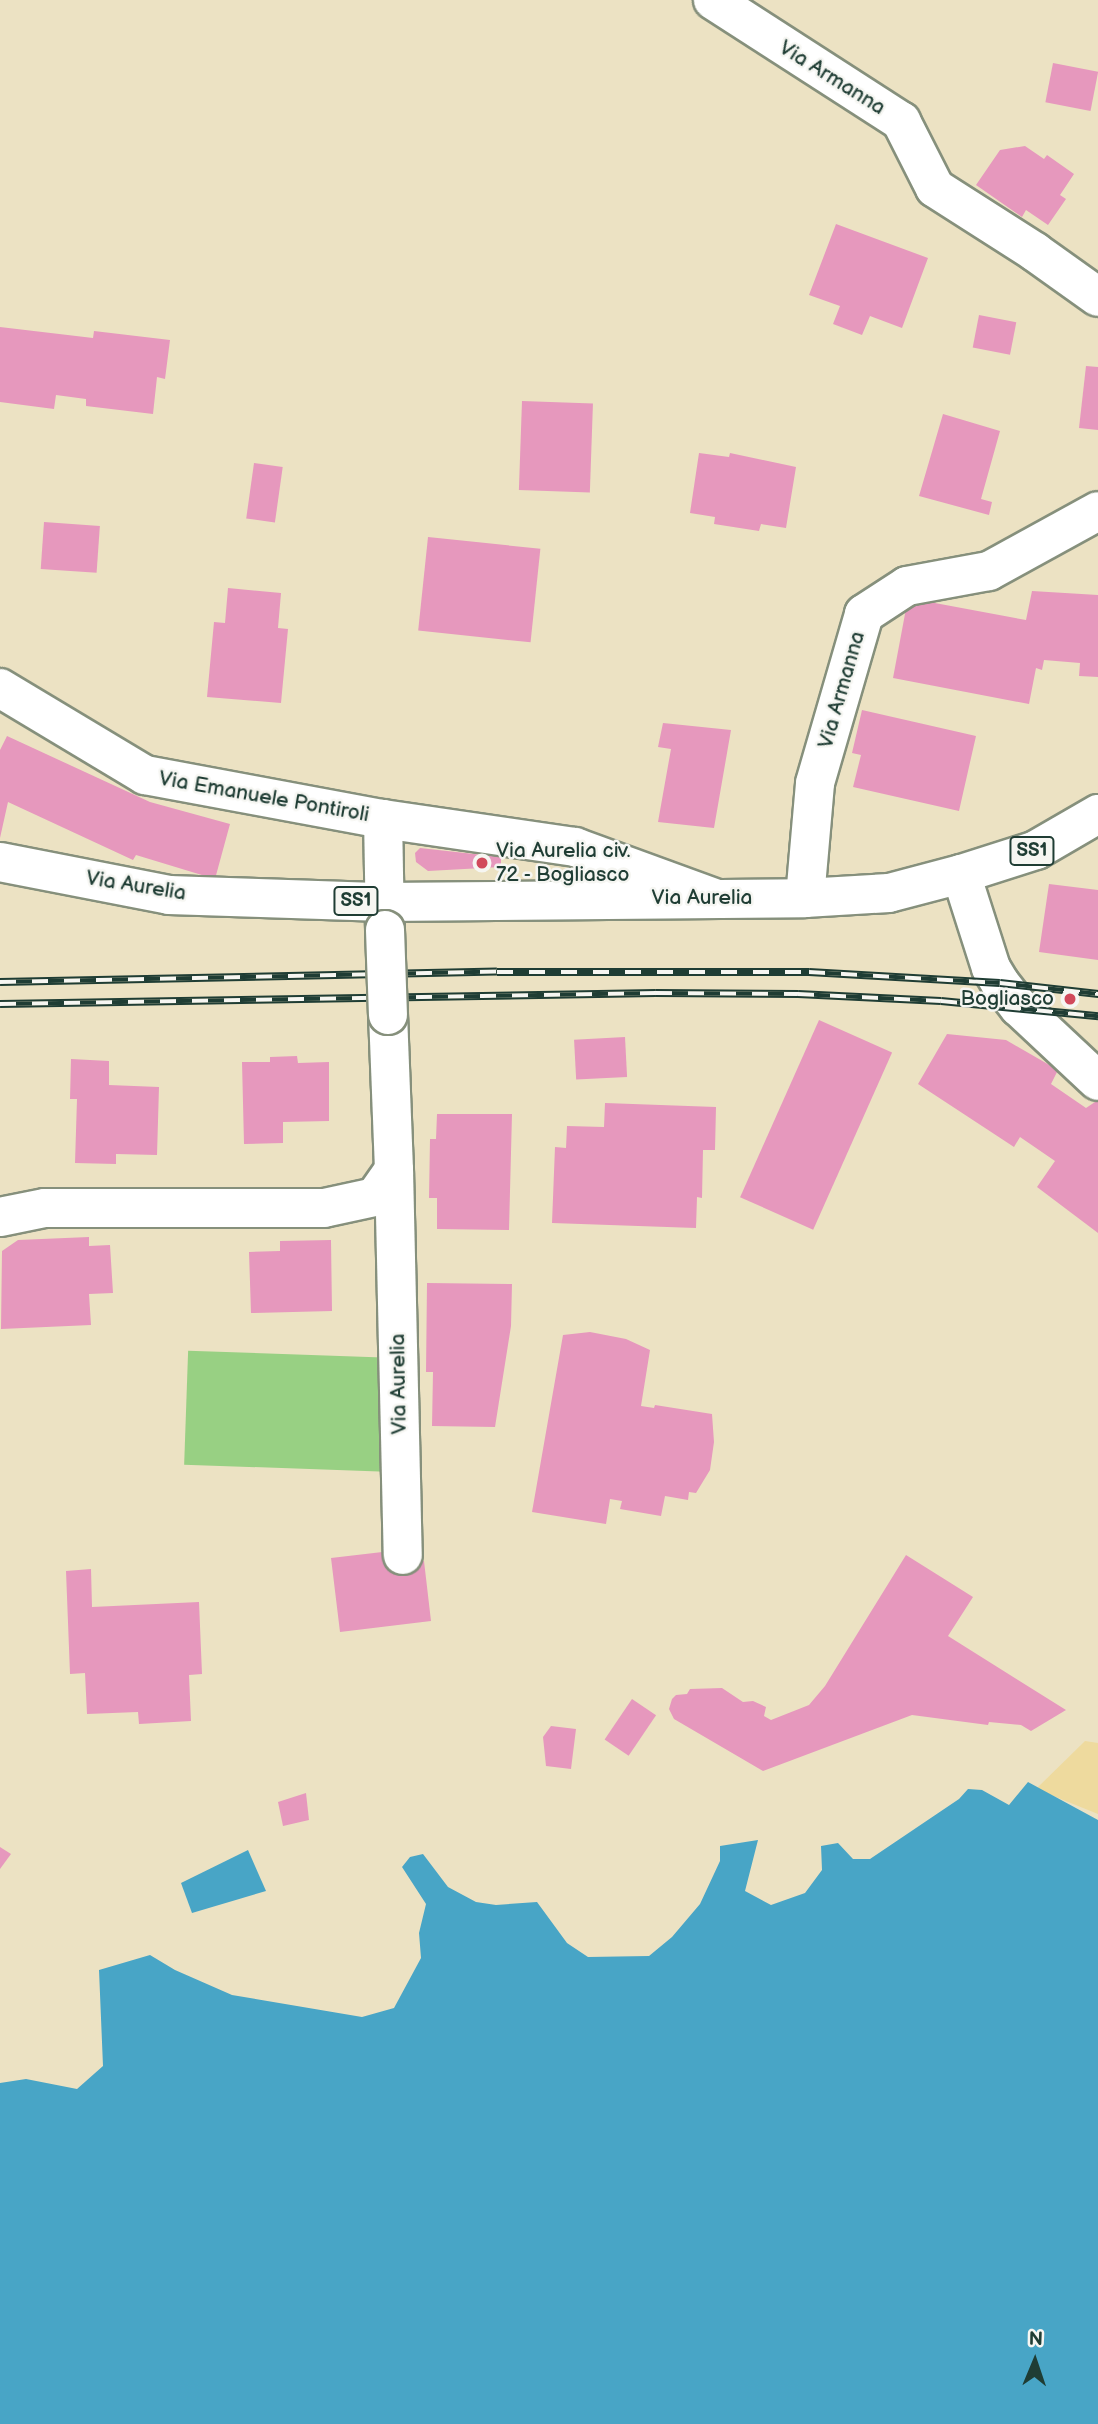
<!DOCTYPE html>
<html>
<head>
<meta charset="utf-8">
<style>
	body { margin:0 }
	#map { position:relative; width:1098px; height:2424px; overflow:hidden; background:#ece2c3; font-family:"Balsamiq Sans",sans-serif }
	div>[style] { position:absolute }
	.green>* { inset:0; background:#98d083; transform-origin:0 0 }
	.sand>* { inset:0; background:#eeda9e }
	.water>* { inset:0; background:#48a5c6 }
	.building>* { inset:0; background:#e698bd; transform-origin:0 0 }
	.roads { filter:drop-shadow(2px 0 #86907c) drop-shadow(-2px 0 #86907c) drop-shadow(0 2px #86907c) drop-shadow(0 -2px #86907c) }
	.minor>* { height:38px; margin:-19px; padding:0 19px; transform-origin:19px; border-radius:19px; background:#fff }
	.major>* { height:38px; margin:-19px; padding:0 19px; transform-origin:19px; border-radius:19px; background:#fff }
	.rail>* { height:8px; margin-top:-4px; transform-origin:0; background:repeating-linear-gradient(90deg,#f6f6f2 0 16px,#1f3d34 0 32px); box-sizing:border-box; border-block:2px solid #1f3d34 }
	.bridges { filter:drop-shadow(2px 0 #86907c) drop-shadow(-2px 0 #86907c) drop-shadow(0 2px #86907c) drop-shadow(0 -2px #86907c) }
	.minor-bridge>* { height:38px; margin:-19px; padding:0 19px; transform-origin:19px; border-radius:19px; background:#fff }
	.dots>* { width:19px; height:19px; translate:-50% -50%; box-sizing:border-box; border:4px solid #f6f6f2; border-radius:50% }
	span { translate:-50% -50%; white-space:nowrap; text-align:center; line-height:1.15; -webkit-text-stroke:5px #f6f6f2; paint-order:stroke }
	.shield-label span { padding:2px 5px; background:#f6f6f2; border:2px solid; border-radius:5px; -webkit-text-stroke-width:0 }
	.shield-label { font-size:19px; color:#1f3d34; font-weight:700 }
	.street-label { font-size:21px; color:#1f3d34 }
	.poi-label { font-size:21px; color:#1f3d34 }
	.left { translate:0 -50%; text-align:left }
	.right { translate:-100% -50%; text-align:right }
	.north { position:absolute; left:1000px; top:2326px; width:70px; height:70px; -webkit-text-stroke:5px #f6f6f2; paint-order:stroke; rotate:2deg; font-size:19px; font-weight:700; line-height:28px; text-align:center; color:#1f3d34 }
	.north::after { content:''; display:block; margin:auto; width:24px; height:32px; background:#1f3d34; clip-path:polygon(50% 0,100% 100%,50% 72%,0 100%) }
</style>
</head>
<body>
<div id="map">
	<div class="green">
		<div style="left:397px;top:1358px;width:114px;height:209px;rotate:92deg"></div>
	</div>
	<div class="sand">
		<div style="clip-path:polygon(1085px 1741px,1098px 1743px,1098px 1814px,1036px 1789px)"></div>
	</div>
	<div class="water">
		<div style="clip-path:polygon(1028px 1782px,1098px 1820px,1098px 2424px,0 2424px,0 2083px,26px 2079px,77px 2089px,103px 2066px,99px 1970px,150px 1955px,175px 1970px,232px 1995px,362px 2017px,394px 2008px,421px 1958px,419px 1933px,426px 1904px,402px 1867px,410px 1857px,423px 1854px,448px 1887px,476px 1902px,496px 1905px,537px 1902px,567px 1943px,588px 1957px,649px 1956px,672px 1937px,700px 1904px,720px 1861px,720px 1846px,758px 1840px,745px 1891px,771px 1905px,805px 1893px,822px 1870px,821px 1846px,838px 1843px,853px 1859px,870px 1859px,959px 1799px,968px 1789px,982px 1790px,1009px 1805px)"></div>
		<div style="clip-path:polygon(248px 1850px,266px 1891px,192px 1913px,181px 1883px)"></div>
	</div>
	<div class="building">
		<div style="left:1053px;top:63px;width:46px;height:40px;rotate:11deg"></div>
		<div style="clip-path:polygon(1025px 146px,1044px 159px,1047px 155px,1074px 174px,1060px 195px,1066px 199px,1048px 225px,1026px 210px,1022px 217px,976px 185px,1000px 150px)"></div>
		<div style="clip-path:polygon(836px 224px,928px 258px,902px 328px,870px 316px,862px 335px,833px 324px,840px 306px,809px 295px)"></div>
		<div style="left:979px;top:315px;width:38px;height:33px;rotate:11deg"></div>
		<div style="clip-path:polygon(0 327px,93px 338px,94px 331px,170px 340px,165px 379px,157px 377px,153px 414px,86px 406px,86px 399px,56px 395px,54px 409px,0 402px)"></div>
		<div style="clip-path:polygon(1086px 366px,1098px 367px,1098px 430px,1079px 428px)"></div>
		<div style="left:522px;top:401px;width:71px;height:89px;rotate:2deg"></div>
		<div style="clip-path:polygon(943px 414px,1000px 431px,981px 499px,992px 502px,989px 515px,919px 496px)"></div>
		<div style="clip-path:polygon(699px 453px,729px 457px,730px 453px,796px 467px,786px 528px,761px 524px,759px 531px,714px 524px,715px 517px,690px 513px)"></div>
		<div style="left:254px;top:463px;width:29px;height:56px;rotate:8deg"></div>
		<div style="left:44px;top:522px;width:56px;height:47px;rotate:4deg"></div>
		<div style="left:428px;top:537px;width:113px;height:94px;rotate:6deg"></div>
		<div style="clip-path:polygon(228px 588px,281px 593px,278px 628px,288px 629px,281px 703px,207px 697px,214px 622px,225px 623px)"></div>
		<div style="clip-path:polygon(1032px 591px,1098px 595px,1098px 677px,1079px 676px,1080px 663px,1044px 660px,1042px 670px,1036px 668px,1029px 704px,893px 678px,908px 598px,1026px 620px)"></div>
		<div style="clip-path:polygon(862px 710px,976px 736px,959px 811px,853px 787px,861px 755px,852px 753px)"></div>
		<div style="clip-path:polygon(663px 723px,731px 730px,714px 828px,658px 822px,671px 749px,658px 747px)"></div>
		<div style="clip-path:polygon(7px 736px,150px 802px,230px 824px,215px 879px,136px 855px,133px 860px,8px 802px,0 838px,0 750px)"></div>
		<div style="clip-path:polygon(420px 848px,501px 857px,501px 867px,428px 871px,416px 862px,415px 853px)"></div>
		<div style="clip-path:polygon(1049px 884px,1098px 890px,1098px 960px,1039px 952px)"></div>
		<div style="left:819px;top:1020px;width:80px;height:194px;rotate:24deg"></div>
		<div style="clip-path:polygon(947px 1034px,1006px 1040px,1058px 1070px,1051px 1084px,1086px 1108px,1098px 1100px,1098px 1233px,1037px 1187px,1055px 1161px,1020px 1137px,1014px 1147px,918px 1084px)"></div>
		<div style="left:625px;top:1037px;width:40px;height:51px;rotate:87deg"></div>
		<div style="clip-path:polygon(297px 1056px,298px 1063px,329px 1062px,329px 1121px,283px 1122px,283px 1143px,244px 1144px,242px 1062px,270px 1062px,270px 1057px)"></div>
		<div style="clip-path:polygon(71px 1059px,109px 1061px,109px 1085px,159px 1087px,157px 1155px,116px 1154px,116px 1164px,75px 1163px,77px 1099px,70px 1099px)"></div>
		<div style="clip-path:polygon(605px 1103px,716px 1107px,715px 1150px,703px 1150px,702px 1198px,697px 1197px,696px 1228px,552px 1223px,555px 1147px,566px 1148px,567px 1126px,604px 1127px)"></div>
		<div style="clip-path:polygon(437px 1114px,512px 1114px,509px 1230px,437px 1229px,437px 1198px,429px 1198px,430px 1139px,436px 1139px)"></div>
		<div style="clip-path:polygon(89px 1237px,89px 1246px,110px 1245px,113px 1293px,89px 1294px,91px 1325px,1px 1329px,2px 1251px,18px 1240px)"></div>
		<div style="clip-path:polygon(331px 1240px,332px 1311px,251px 1313px,249px 1252px,280px 1251px,280px 1241px)"></div>
		<div style="clip-path:polygon(427px 1283px,512px 1284px,511px 1326px,495px 1427px,432px 1426px,433px 1372px,426px 1372px)"></div>
		<div style="clip-path:polygon(590px 1332px,626px 1339px,650px 1350px,641px 1406px,654px 1408px,655px 1405px,712px 1414px,714px 1442px,710px 1470px,696px 1493px,689px 1492px,688px 1500px,665px 1496px,661px 1516px,620px 1509px,622px 1501px,610px 1499px,606px 1524px,532px 1512px,563px 1335px)"></div>
		<div style="clip-path:polygon(391px 1551px,392px 1565px,424px 1561px,431px 1621px,340px 1632px,331px 1558px)"></div>
		<div style="clip-path:polygon(906px 1555px,973px 1597px,948px 1636px,1066px 1710px,1031px 1731px,1021px 1725px,989px 1722px,988px 1725px,912px 1715px,763px 1771px,674px 1719px,669px 1709px,672px 1699px,676px 1695px,687px 1694px,690px 1689px,722px 1688px,743px 1702px,753px 1701px,766px 1707px,764px 1716px,771px 1720px,809px 1705px,825px 1686px)"></div>
		<div style="clip-path:polygon(91px 1569px,92px 1607px,199px 1602px,202px 1674px,189px 1675px,191px 1721px,139px 1724px,138px 1712px,87px 1714px,85px 1673px,70px 1674px,66px 1571px)"></div>
		<div style="left:632px;top:1699px;width:29px;height:49px;rotate:34deg"></div>
		<div style="clip-path:polygon(551px 1726px,576px 1729px,571px 1769px,546px 1766px,543px 1737px)"></div>
		<div style="clip-path:polygon(306px 1793px,309px 1820px,283px 1826px,278px 1802px)"></div>
		<div style="clip-path:polygon(0 1847px,11px 1854px,0 1869px)"></div>
	</div>
	<div class="roads">
		<div class="minor">
			<div style="left:713px;top:0;width:224px;rotate:32.8deg"></div>
			<div style="left:901px;top:121px;width:75px;rotate:63.1deg"></div>
			<div style="left:935px;top:188px;width:119px;rotate:32.6deg"></div>
			<div style="left:1035px;top:252px;width:77px;rotate:35.5deg"></div>
			<div style="left:0;top:688px;width:169px;rotate:31deg"></div>
			<div style="left:145px;top:775px;width:242px;rotate:10.5deg"></div>
			<div style="left:961px;top:874px;width:99px;rotate:72.3deg"></div>
			<div style="left:991px;top:968px;width:17px;rotate:59deg"></div>
			<div style="left:1000px;top:983px;width:31px;rotate:52deg"></div>
			<div style="left:1019px;top:1007px;width:108px;rotate:43.1deg"></div>
			<div style="left:805px;top:898px;width:115px;rotate:-85deg"></div>
			<div style="left:815px;top:783px;width:176px;rotate:-73.8deg"></div>
			<div style="left:864px;top:614px;width:51px;rotate:-33.1deg"></div>
			<div style="left:907px;top:586px;width:83px;rotate:-10.4deg"></div>
			<div style="left:989px;top:571px;width:124px;rotate:-28.8deg"></div>
			<div style="left:385px;top:930px;width:111px;rotate:-91deg"></div>
			<div style="left:383px;top:819px;width:194px;rotate:8.3deg"></div>
			<div style="left:575px;top:847px;width:148px;rotate:20.1deg"></div>
			<div style="left:394px;top:1170px;width:385px;rotate:88.7deg"></div>
			<div style="left:0;top:1217px;width:46px;rotate:-11.3deg"></div>
			<div style="left:45px;top:1208px;width:279px"></div>
			<div style="left:324px;top:1208px;width:52px;rotate:-12.2deg"></div>
			<div style="left:375px;top:1197px;width:33px;rotate:-55deg"></div>
			<div style="left:394px;top:1170px;width:155px;rotate:-92.2deg"></div>
		</div>
		<div class="major">
			<div style="left:0;top:862px;width:172px;rotate:11deg"></div>
			<div style="left:169px;top:895px;width:215px;rotate:1.9deg"></div>
			<div style="left:384px;top:902px;width:421px;rotate:-0.5deg"></div>
			<div style="left:805px;top:898px;width:84px;rotate:-3.4deg"></div>
			<div style="left:889px;top:893px;width:74px;rotate:-14.8deg"></div>
			<div style="left:961px;top:874px;width:79px;rotate:-17.7deg"></div>
			<div style="left:1036px;top:850px;width:72px;rotate:-30.1deg"></div>
		</div>
	</div>
	<div class="rail">
		<div style="left:0;top:982px;width:497px;rotate:-1.2deg"></div>
		<div style="left:497px;top:972px;width:312px"></div>
		<div style="left:809px;top:972px;width:191px;rotate:3.3deg"></div>
		<div style="left:1000px;top:983px;width:99px;rotate:6.4deg"></div>
		<div style="left:0;top:1004px;width:656px;rotate:-0.96deg"></div>
		<div style="left:656px;top:993px;width:142px;rotate:0.4deg"></div>
		<div style="left:798px;top:994px;width:143px;rotate:2.8deg"></div>
		<div style="left:941px;top:1001px;width:158px;rotate:5.5deg"></div>
	</div>
	<div class="bridges">
		<div class="minor-bridge">
			<div style="left:385px;top:930px;width:85px;rotate:88deg"></div>
		</div>
	</div>
	<div class="dots">
		<div style="left:482px;top:863px;background:#d1495b"></div>
		<div style="left:1070px;top:999px;background:#d1495b"></div>
	</div>
	<div class="shield-label">
		<span style="left:1032px;top:851px">SS1</span>
		<span style="left:356px;top:901px">SS1</span>
	</div>
	<div class="street-label">
		<span style="left:832px;top:78px;rotate:32deg">Via Armanna</span>
		<span style="left:842px;top:690px;rotate:-74deg">Via Armanna</span>
		<span style="left:264px;top:797px;rotate:10deg">Via Emanuele Pontiroli</span>
		<span style="left:136px;top:886px;rotate:9deg">Via Aurelia</span>
		<span style="left:702px;top:898px">Via Aurelia</span>
		<span style="left:399px;top:1384px;rotate:-91deg">Via Aurelia</span>
	</div>
	<div class="poi-label">
		<span class="left" style="left:496px;top:863px">Via Aurelia civ.<br>72 - Bogliasco</span>
		<span class="right" style="left:1054px;top:999px">Bogliasco</span>
	</div>
	<div class="north">N</div>
</div>
</body>
</html>
